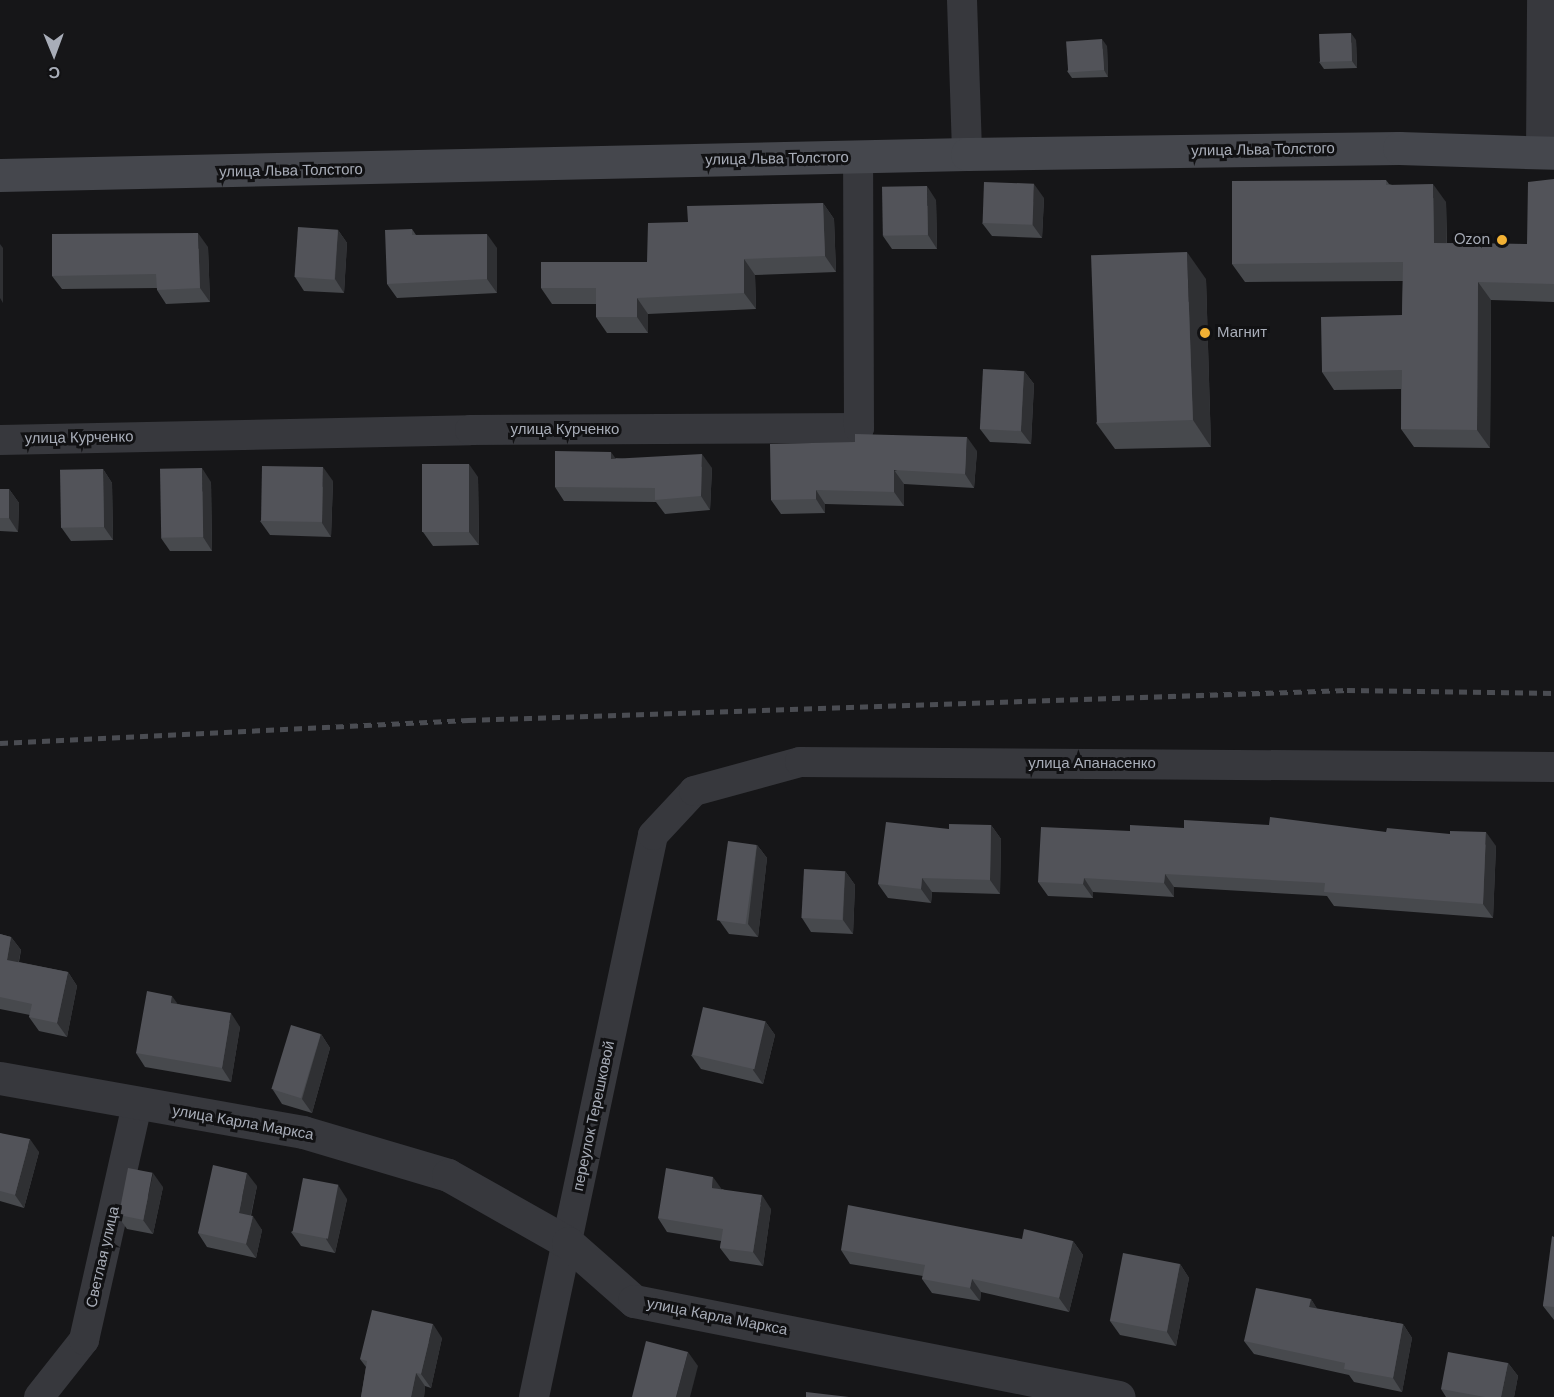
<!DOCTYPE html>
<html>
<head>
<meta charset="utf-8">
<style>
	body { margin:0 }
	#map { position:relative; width:1554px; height:1397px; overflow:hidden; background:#161618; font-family:"DM Sans",sans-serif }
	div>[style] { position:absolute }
	.minor>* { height:30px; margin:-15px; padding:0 15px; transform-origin:15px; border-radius:15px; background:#37383d }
	.tertiary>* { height:33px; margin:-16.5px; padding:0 16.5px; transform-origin:16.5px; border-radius:16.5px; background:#37383d }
	.secondary>* { height:33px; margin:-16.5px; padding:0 16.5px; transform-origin:16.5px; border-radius:16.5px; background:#45474d }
	.rail>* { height:4.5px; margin-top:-2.25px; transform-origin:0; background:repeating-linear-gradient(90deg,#4a4c52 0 8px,transparent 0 14px) }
	.wall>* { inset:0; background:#47494d }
	.shaded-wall>* { inset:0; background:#2f3033 }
	.building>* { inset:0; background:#525359; transform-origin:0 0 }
	.dots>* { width:16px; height:16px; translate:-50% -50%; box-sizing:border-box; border:3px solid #111113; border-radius:50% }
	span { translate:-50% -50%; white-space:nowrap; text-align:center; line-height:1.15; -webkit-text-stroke:6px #111113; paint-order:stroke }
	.street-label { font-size:15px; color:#a8adb8 }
	.poi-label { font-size:15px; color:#a8adb8 }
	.right { translate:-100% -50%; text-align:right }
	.left { translate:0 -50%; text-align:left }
	.north { position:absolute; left:24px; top:24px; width:60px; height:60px; -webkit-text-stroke:4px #111113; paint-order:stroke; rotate:179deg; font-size:16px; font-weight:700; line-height:24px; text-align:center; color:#a8adb8 }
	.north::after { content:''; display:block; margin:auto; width:21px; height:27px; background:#a8adb8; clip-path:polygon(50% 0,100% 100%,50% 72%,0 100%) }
</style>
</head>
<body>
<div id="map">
	<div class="minor">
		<div style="left:962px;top:0;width:154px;rotate:88.1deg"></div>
		<div style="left:1541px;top:153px;width:153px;rotate:-89.6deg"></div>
		<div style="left:0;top:440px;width:470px;rotate:-1.2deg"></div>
		<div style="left:470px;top:430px;width:389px;rotate:-0.3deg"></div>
		<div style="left:859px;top:428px;width:272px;rotate:-90.2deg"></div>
		<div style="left:39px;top:1397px;width:73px;rotate:-51.7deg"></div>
		<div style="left:84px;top:1340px;width:242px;rotate:-77.3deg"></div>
		<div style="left:534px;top:1397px;width:574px;rotate:-78.04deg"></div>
		<div style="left:653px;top:835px;width:60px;rotate:-47deg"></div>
		<div style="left:694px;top:791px;width:110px;rotate:-15.3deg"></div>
		<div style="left:800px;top:762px;width:754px;rotate:0.38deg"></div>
	</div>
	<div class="tertiary">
		<div style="left:0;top:1078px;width:308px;rotate:10.1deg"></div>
		<div style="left:303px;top:1132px;width:151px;rotate:16.5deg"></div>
		<div style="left:448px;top:1175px;width:138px;rotate:29.5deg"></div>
		<div style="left:568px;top:1243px;width:88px;rotate:41.3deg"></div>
		<div style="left:634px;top:1301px;width:494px;rotate:11.2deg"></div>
	</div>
	<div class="secondary">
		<div style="left:0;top:175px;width:967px;rotate:-1.24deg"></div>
		<div style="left:967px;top:154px;width:432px;rotate:-0.8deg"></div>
		<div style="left:1399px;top:148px;width:155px;rotate:1.8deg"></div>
	</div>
	<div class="rail">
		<div style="left:0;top:743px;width:469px;rotate:-2.8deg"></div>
		<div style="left:468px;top:720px;width:880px;rotate:-1.95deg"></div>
		<div style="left:1347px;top:690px;width:207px;rotate:0.8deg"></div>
	</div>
	<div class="wall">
		<div style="clip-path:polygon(1356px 40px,1357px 68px,1324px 69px,1319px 62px)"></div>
		<div style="clip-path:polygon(1107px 46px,1108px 77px,1072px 78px,1067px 71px)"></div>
		<div style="clip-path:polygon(1554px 179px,1554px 302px,1491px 300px,1490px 448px,1414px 447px,1401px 429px,1401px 389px,1334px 390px,1322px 372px,1402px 315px,1403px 281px,1245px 282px,1232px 264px,1386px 180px,1389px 184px,1446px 202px,1447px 243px,1527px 244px)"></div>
		<div style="clip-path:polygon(1044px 198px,1042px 238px,992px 236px,982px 223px)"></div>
		<div style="clip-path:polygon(936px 200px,937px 249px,892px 249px,883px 236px)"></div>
		<div style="clip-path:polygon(823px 203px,834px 219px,836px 272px,755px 275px,756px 309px,648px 314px,648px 333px,607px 333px,596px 317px,596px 304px,552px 304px,541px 288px,647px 262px,688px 222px)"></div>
		<div style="clip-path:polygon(412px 229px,416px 235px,497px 248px,497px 293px,397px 298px,387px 284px)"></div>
		<div style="clip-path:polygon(338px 230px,347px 243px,344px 293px,304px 291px,295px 277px)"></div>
		<div style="clip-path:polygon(208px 247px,210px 302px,166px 304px,157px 290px,157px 288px,62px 289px,52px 276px)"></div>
		<div style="clip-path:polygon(1206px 279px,1211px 447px,1115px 449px,1096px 423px)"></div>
		<div style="clip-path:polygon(1024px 371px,1034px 384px,1031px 444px,990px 442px,980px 429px)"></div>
		<div style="clip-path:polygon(977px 451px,974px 488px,904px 484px,904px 506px,825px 504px,825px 513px,781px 514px,771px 500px)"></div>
		<div style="clip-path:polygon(616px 458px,712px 468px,710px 510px,665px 514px,656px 502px,564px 501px,555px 487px)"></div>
		<div style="clip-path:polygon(103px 469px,112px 483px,113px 540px,71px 541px,61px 527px)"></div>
		<div style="clip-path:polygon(478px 477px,479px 545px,433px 546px,423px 532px)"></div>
		<div style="clip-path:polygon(333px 481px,331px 537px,270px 535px,260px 521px)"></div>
		<div style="clip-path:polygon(211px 482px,212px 551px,170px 551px,161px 538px)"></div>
		<div style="clip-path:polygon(0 489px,9px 489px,19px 503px,18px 532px,0 531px)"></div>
		<div style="clip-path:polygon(991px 825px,1001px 839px,1000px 894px,932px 892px,931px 903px,888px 898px,878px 884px,949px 829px)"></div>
		<div style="clip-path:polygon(1184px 828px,1386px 832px,1496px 846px,1493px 918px,1334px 906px,1327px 896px,1174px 887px,1174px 897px,1093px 892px,1093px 898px,1048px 896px,1038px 882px,1130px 831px)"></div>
		<div style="clip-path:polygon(757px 845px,767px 858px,758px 937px,729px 934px,719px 920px)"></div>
		<div style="clip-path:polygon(845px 871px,855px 885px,853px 934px,811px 932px,802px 918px)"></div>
		<div style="clip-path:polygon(0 934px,11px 937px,21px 950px,19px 962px,68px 972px,77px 986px,67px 1037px,39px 1031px,29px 1017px,30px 1015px,0 1009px)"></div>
		<div style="clip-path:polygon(178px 1004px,240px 1027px,231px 1082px,145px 1067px,136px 1053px)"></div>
		<div style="clip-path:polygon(765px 1021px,775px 1035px,763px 1084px,701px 1069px,691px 1055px)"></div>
		<div style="clip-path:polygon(321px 1034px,330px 1048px,312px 1113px,282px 1104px,273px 1090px)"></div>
		<div style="clip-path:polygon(0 1133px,39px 1152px,24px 1208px,0 1201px)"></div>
		<div style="clip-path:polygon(257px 1186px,251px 1216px,262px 1230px,256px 1258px,207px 1247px,198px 1233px)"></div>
		<div style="clip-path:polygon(163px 1187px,153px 1234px,127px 1229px,117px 1215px)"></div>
		<div style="clip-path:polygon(722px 1189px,771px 1209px,763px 1266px,730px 1261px,720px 1248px,721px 1241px,667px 1232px,658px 1218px)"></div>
		<div style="clip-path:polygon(347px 1199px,335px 1253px,301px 1246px,291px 1232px)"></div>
		<div style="clip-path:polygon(1554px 1237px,1554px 1320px,1543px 1306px)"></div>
		<div style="clip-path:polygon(1022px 1239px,1073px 1241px,1083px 1255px,1069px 1312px,981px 1292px,980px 1301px,932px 1293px,922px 1279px,923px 1276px,850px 1264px,841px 1250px)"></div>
		<div style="clip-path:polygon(1180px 1264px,1189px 1278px,1176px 1346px,1120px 1335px,1110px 1321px)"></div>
		<div style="clip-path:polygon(1311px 1299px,1317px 1309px,1403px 1324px,1412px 1338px,1402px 1392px,1354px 1382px,1349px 1375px,1254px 1354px,1244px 1341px)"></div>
		<div style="clip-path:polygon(442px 1338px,431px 1388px,425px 1386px,424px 1397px,361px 1397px,366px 1367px,360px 1359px)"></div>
		<div style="clip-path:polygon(1508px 1363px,1518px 1376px,1514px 1397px,1446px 1397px,1441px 1389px)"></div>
	</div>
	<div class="shaded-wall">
		<div style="clip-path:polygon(1351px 33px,1356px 40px,1357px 68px,1352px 61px)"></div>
		<div style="clip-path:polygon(1102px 39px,1107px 46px,1108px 77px,1104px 70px)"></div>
		<div style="clip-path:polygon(1034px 184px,1044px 198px,1042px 238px,1032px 224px)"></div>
		<div style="clip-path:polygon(1433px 184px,1446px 202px,1447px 262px,1434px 243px)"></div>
		<div style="clip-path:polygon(927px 186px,936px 200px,937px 249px,928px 235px)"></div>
		<div style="clip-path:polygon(823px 203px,834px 219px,836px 272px,825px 256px)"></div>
		<div style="clip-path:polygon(338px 230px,347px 243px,344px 293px,335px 279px)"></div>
		<div style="clip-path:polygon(198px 233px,208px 247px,210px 302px,200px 288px)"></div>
		<div style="clip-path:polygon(487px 234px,497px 248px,497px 293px,487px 279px)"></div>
		<div style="clip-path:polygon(0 244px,3px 248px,3px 303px,0 298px)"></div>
		<div style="clip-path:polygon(1187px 252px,1206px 279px,1211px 447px,1193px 420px)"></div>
		<div style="clip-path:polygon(744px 259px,755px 275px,756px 309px,744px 293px)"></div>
		<div style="clip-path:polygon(1478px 282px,1491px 300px,1490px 448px,1477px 430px)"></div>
		<div style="clip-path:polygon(637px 298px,648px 314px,648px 333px,637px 317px)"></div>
		<div style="clip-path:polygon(1024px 371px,1034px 384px,1031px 444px,1021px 431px)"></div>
		<div style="clip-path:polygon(967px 437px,977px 451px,974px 488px,965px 474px)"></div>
		<div style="clip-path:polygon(611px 452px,621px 466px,611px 459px)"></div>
		<div style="clip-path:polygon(702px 454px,712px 468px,710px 510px,701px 496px)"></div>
		<div style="clip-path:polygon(469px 464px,478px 477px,479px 545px,469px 532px)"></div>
		<div style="clip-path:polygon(323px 467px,333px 481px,331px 537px,322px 523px)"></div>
		<div style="clip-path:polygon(202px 468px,211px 482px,212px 551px,203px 537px)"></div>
		<div style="clip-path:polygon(103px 469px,112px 483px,113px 540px,104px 527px)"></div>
		<div style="clip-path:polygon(894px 470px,904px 484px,904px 506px,894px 492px)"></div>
		<div style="clip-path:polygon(9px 489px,19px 503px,18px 532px,9px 518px)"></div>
		<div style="clip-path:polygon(816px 490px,825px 504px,825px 513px,816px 499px)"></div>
		<div style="clip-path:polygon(991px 825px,1001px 839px,1000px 894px,990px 880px)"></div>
		<div style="clip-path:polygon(1486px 832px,1496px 846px,1493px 918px,1483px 904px)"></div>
		<div style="clip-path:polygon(757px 845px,767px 858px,758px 937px,748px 924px)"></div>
		<div style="clip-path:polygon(845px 871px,855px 885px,853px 934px,843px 920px)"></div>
		<div style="clip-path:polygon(1165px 874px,1174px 887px,1174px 897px,1164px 883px)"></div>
		<div style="clip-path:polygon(922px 878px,932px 892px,931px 903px,921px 889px)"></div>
		<div style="clip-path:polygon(1084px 878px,1093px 892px,1093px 898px,1083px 884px)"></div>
		<div style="clip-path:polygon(11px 937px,21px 950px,16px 974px,7px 960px)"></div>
		<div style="clip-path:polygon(68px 972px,77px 986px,67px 1037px,57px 1023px)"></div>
		<div style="clip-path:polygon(172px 996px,182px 1010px,171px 1003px)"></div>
		<div style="clip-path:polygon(231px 1013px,240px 1027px,231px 1082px,222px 1068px)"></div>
		<div style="clip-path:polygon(765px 1021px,775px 1035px,763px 1084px,753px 1070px)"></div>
		<div style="clip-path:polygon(321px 1034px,330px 1048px,312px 1113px,302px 1099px)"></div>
		<div style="clip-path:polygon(30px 1139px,39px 1152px,24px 1208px,15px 1195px)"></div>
		<div style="clip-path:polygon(153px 1173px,163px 1187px,153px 1234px,143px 1220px)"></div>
		<div style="clip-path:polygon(247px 1173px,257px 1186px,248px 1227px,239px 1213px)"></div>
		<div style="clip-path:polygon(713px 1177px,723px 1191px,712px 1188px)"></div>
		<div style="clip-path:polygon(338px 1185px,347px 1199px,335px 1253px,326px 1239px)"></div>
		<div style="clip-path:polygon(762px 1195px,771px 1209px,763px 1266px,753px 1252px)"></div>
		<div style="clip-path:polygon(253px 1216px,262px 1230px,256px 1258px,246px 1244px)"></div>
		<div style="clip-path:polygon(1073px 1241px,1083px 1255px,1069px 1312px,1059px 1298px)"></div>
		<div style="clip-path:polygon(1180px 1264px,1189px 1278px,1176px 1346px,1167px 1332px)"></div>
		<div style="clip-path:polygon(972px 1279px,981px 1292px,980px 1301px,970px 1288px)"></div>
		<div style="clip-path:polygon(1311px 1299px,1320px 1313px,1309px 1307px)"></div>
		<div style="clip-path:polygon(433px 1324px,442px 1338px,431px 1388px,421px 1374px)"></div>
		<div style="clip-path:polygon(1403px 1324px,1412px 1338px,1402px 1392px,1393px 1378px)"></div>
		<div style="clip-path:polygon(688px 1352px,698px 1366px,690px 1397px,676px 1397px)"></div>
		<div style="clip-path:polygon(1508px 1363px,1518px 1376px,1514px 1397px,1501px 1397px)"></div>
		<div style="clip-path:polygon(416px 1373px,425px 1386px,424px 1397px,411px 1397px)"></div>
	</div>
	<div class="building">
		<div style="left:1351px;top:33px;width:28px;height:32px;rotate:88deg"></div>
		<div style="left:1102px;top:39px;width:31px;height:36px;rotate:86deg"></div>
		<div style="clip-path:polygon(1554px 179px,1554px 284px,1478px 282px,1477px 430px,1401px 429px,1402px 370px,1322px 372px,1321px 317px,1402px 315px,1403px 262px,1232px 264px,1232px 181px,1386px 180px,1386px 185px,1433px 184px,1434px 243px,1527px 244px,1528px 182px)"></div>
		<div style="left:984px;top:182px;width:50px;height:41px;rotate:2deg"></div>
		<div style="left:927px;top:186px;width:49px;height:45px;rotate:89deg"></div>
		<div style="clip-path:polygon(823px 203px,825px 256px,744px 259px,744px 293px,637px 298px,637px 317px,596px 317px,596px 288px,541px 288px,541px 262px,647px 262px,648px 223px,688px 222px,687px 206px)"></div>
		<div style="left:298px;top:227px;width:40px;height:50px;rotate:4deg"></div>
		<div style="clip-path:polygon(412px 229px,412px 235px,487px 234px,487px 279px,387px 284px,385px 230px)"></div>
		<div style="clip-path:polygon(198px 233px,200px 288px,157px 290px,156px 274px,52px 276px,52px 234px)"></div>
		<div style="left:1187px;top:252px;width:168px;height:96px;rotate:88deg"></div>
		<div style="left:983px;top:369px;width:41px;height:60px;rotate:3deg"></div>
		<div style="clip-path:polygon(855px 434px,967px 437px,965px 474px,894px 470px,894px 492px,816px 490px,816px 499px,771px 500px,770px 444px,855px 442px)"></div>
		<div style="clip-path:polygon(555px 451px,611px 452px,611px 459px,702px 454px,701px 496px,655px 500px,655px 488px,555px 487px)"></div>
		<div style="left:422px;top:464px;width:47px;height:68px"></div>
		<div style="left:262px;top:466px;width:61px;height:55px;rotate:1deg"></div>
		<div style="left:202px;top:468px;width:69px;height:42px;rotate:89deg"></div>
		<div style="left:103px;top:469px;width:58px;height:43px;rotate:89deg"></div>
		<div style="left:0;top:489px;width:9px;height:29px"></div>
		<div style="clip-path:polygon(1270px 817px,1386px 832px,1387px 828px,1450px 834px,1450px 831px,1486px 832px,1483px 904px,1324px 892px,1325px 883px,1165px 874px,1164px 883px,1084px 878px,1083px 884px,1038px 882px,1041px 827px,1130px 831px,1130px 825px,1184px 828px,1184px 820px,1269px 825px)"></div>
		<div style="clip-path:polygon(886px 822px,949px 829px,949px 824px,991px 825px,990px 880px,922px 878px,921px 889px,878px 884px)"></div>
		<div style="left:728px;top:841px;width:29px;height:80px;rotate:8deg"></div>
		<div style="left:804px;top:869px;width:41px;height:49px;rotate:3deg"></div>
		<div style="clip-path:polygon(0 934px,11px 937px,7px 960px,68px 972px,57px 1023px,29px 1017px,32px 1004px,0 997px)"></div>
		<div style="clip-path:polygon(147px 991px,172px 996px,171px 1003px,231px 1013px,222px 1068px,136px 1053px)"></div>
		<div style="left:703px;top:1007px;width:64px;height:49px;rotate:13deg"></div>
		<div style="left:291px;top:1025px;width:31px;height:67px;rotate:17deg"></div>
		<div style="clip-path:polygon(0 1133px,30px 1139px,15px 1195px,0 1191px)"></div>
		<div style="clip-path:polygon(213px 1165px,247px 1173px,239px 1213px,253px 1216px,246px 1244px,198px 1233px)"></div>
		<div style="left:128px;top:1168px;width:25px;height:48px;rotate:11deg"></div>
		<div style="clip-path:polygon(666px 1168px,713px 1177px,712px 1188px,762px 1195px,753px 1252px,720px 1248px,723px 1229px,658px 1218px)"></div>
		<div style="left:303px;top:1178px;width:36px;height:55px;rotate:11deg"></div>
		<div style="clip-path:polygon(848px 1205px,1022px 1239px,1024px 1229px,1073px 1241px,1059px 1298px,972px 1279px,970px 1288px,922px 1279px,925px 1265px,841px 1250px)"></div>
		<div style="clip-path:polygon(1552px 1236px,1554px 1237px,1554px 1307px,1543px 1306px)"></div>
		<div style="left:1123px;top:1253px;width:58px;height:69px;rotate:11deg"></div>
		<div style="clip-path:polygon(1256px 1288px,1311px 1299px,1309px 1307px,1403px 1324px,1393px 1378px,1344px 1369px,1345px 1363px,1244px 1341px)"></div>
		<div style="clip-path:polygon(372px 1310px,433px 1324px,421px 1374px,416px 1373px,411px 1397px,361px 1397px,367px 1361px,360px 1359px)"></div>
		<div style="clip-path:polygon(646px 1341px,688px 1352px,676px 1397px,632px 1397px)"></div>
		<div style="clip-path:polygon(1448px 1352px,1508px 1363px,1501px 1397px,1485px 1397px,1441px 1389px)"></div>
		<div style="clip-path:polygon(806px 1392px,849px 1397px,806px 1397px)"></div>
	</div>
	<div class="dots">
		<div style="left:1502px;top:240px;background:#f2b134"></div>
		<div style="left:1205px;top:333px;background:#f2b134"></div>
	</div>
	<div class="street-label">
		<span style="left:1263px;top:150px;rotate:-1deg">улица Льва Толстого</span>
		<span style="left:777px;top:159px;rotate:-1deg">улица Льва Толстого</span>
		<span style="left:291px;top:171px;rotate:-1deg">улица Льва Толстого</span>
		<span style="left:565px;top:430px">улица Курченко</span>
		<span style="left:79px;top:438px;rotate:-1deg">улица Курченко</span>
		<span style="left:1092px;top:764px">улица Апанасенко</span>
		<span style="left:594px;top:1116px;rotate:-78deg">переулок Терешковой</span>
		<span style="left:243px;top:1123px;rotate:10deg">улица Карла Маркса</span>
		<span style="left:103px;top:1257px;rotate:-77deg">Светлая улица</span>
		<span style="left:717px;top:1317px;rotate:11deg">улица Карла Маркса</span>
	</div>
	<div class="poi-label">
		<span class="right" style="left:1490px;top:240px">Ozon</span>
		<span class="left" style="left:1217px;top:333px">Магнит</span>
	</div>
	<div class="north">С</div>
</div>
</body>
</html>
